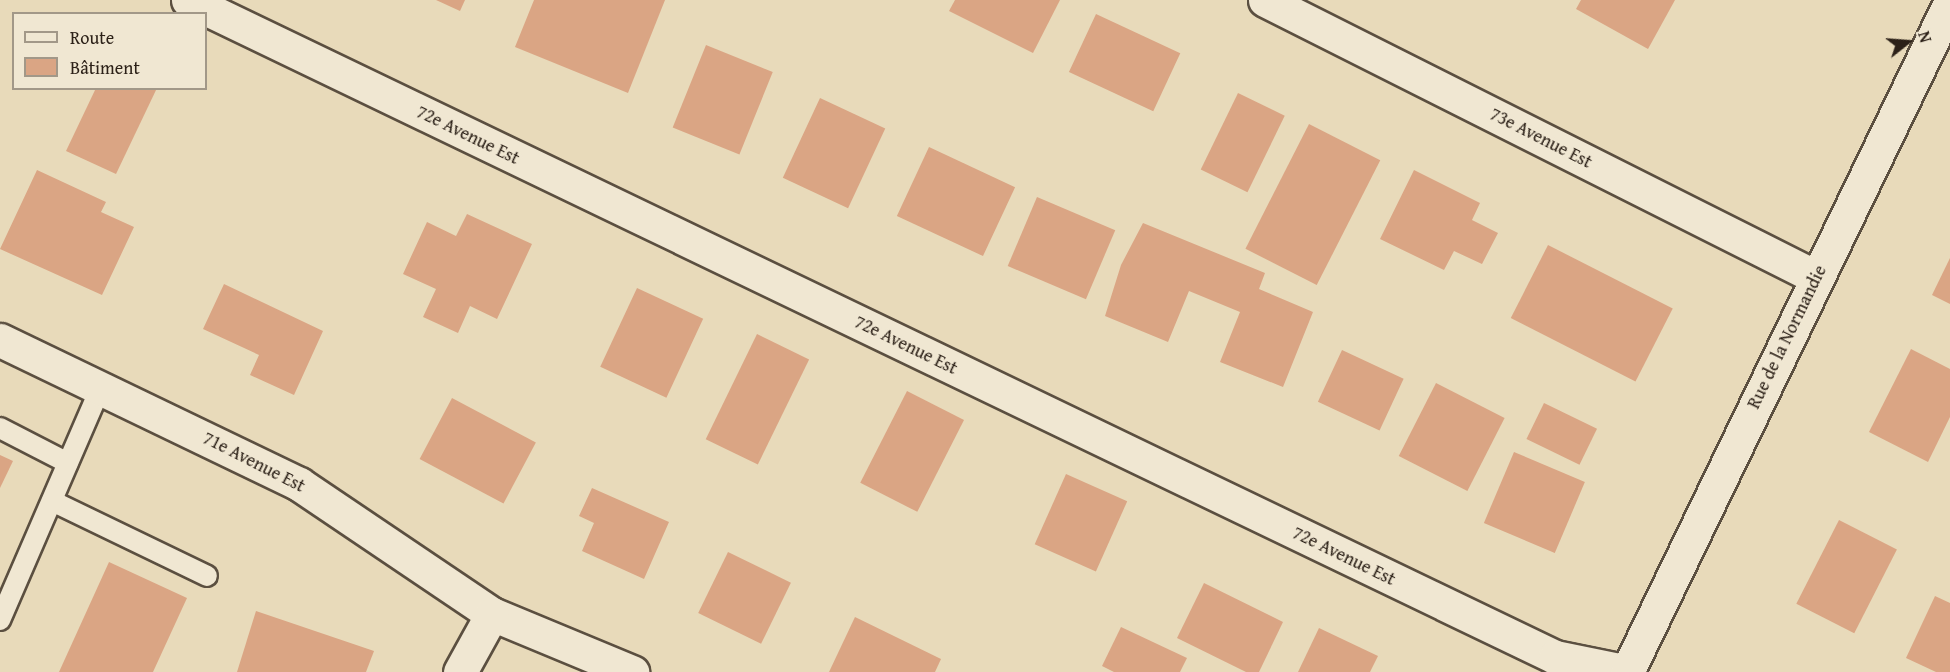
<!DOCTYPE html>
<html>
<head>
<meta charset="utf-8">
<style>
	body { margin:0 }
	#map { position:relative; width:1950px; height:672px; overflow:hidden; background:#e8daba; font-family:"Gentium Book Plus",serif }
	div>[style] { position:absolute }
	.building>* { inset:0; background:#daa584; transform-origin:0 0 }
	.roads { filter:drop-shadow(2px 0 #5b4f40) drop-shadow(-2px 0 #5b4f40) drop-shadow(0 2px #5b4f40) drop-shadow(0 -2px #5b4f40) }
	.service>* { height:20px; margin:-10px; padding:0 10px; transform-origin:10px; border-radius:10px; background:#f0e7d2 }
	.minor>* { height:33px; margin:-16.5px; padding:0 16.5px; transform-origin:16.5px; border-radius:16.5px; background:#f0e7d2 }
	span { translate:-50% -50%; white-space:nowrap; text-align:center; line-height:1.15; -webkit-text-stroke:4.5px #f0e7d2; paint-order:stroke }
	.street-label { font-size:18px; color:#2c2118 }
	.legend { position:absolute; left:12px; top:12px; width:195px; height:78px; box-sizing:border-box; background:#f0e7d2; border:2px solid #a29888; margin:0; padding:8px 10px; list-style:none; font-size:18px; color:#2c2118 }
	.legend li { display:flex; align-items:center; gap:12px; height:30px }
	.legend b { width:30px; border:2px solid #a29888 }
	.north { position:absolute; left:1878px; top:12px; width:60px; height:60px; -webkit-text-stroke:4px #f0e7d2; paint-order:stroke; rotate:73deg; font-size:16px; font-weight:700; line-height:24px; text-align:center; color:#2c2118 }
	.north::after { content:''; display:block; margin:auto; width:21px; height:27px; background:#2c2118; clip-path:polygon(50% 0,100% 100%,50% 72%,0 100%) }
</style>
</head>
<body>
<div id="map">
	<div class="building">
		<div style="clip-path:polygon(436px 0,465px 0,460px 11px)"></div>
		<div style="clip-path:polygon(534px 0,665px 0,628px 93px,515px 47px)"></div>
		<div style="clip-path:polygon(955px 0,1060px 0,1033px 53px,949px 11px)"></div>
		<div style="clip-path:polygon(1581px 0,1675px 0,1648px 49px,1576px 9px)"></div>
		<div style="left:1096px;top:14px;width:93px;height:64px;rotate:25deg"></div>
		<div style="left:706px;top:45px;width:72px;height:89px;rotate:22deg"></div>
		<div style="clip-path:polygon(96px 88px,157px 88px,116px 174px,66px 151px)"></div>
		<div style="left:1238px;top:93px;width:52px;height:85px;rotate:26deg"></div>
		<div style="left:820px;top:98px;width:72px;height:88px;rotate:25deg"></div>
		<div style="left:1309px;top:124px;width:80px;height:140px;rotate:27deg"></div>
		<div style="left:929px;top:147px;width:95px;height:76px;rotate:25deg"></div>
		<div style="clip-path:polygon(37px 170px,106px 202px,101px 212px,134px 227px,102px 295px,0 249px)"></div>
		<div style="clip-path:polygon(1414px 170px,1480px 203px,1472px 220px,1498px 233px,1482px 264px,1454px 251px,1444px 270px,1380px 239px)"></div>
		<div style="left:1037px;top:197px;width:85px;height:75px;rotate:23deg"></div>
		<div style="clip-path:polygon(467px 214px,532px 244px,497px 319px,470px 306px,458px 333px,423px 317px,436px 289px,403px 274px,427px 222px,456px 236px)"></div>
		<div style="clip-path:polygon(1143px 223px,1265px 273px,1259px 289px,1313px 312px,1283px 387px,1220px 362px,1240px 312px,1189px 291px,1168px 342px,1105px 316px,1121px 265px)"></div>
		<div style="left:1548px;top:245px;width:140px;height:82px;rotate:27deg"></div>
		<div style="clip-path:polygon(1950px 258px,1950px 304px,1932px 295px)"></div>
		<div style="clip-path:polygon(224px 284px,323px 331px,294px 395px,250px 375px,259px 355px,203px 329px)"></div>
		<div style="left:637px;top:288px;width:73px;height:87px;rotate:25deg"></div>
		<div style="left:757px;top:334px;width:58px;height:117px;rotate:26deg"></div>
		<div style="clip-path:polygon(1911px 349px,1950px 369px,1950px 417px,1928px 462px,1869px 432px)"></div>
		<div style="left:1342px;top:350px;width:68px;height:57px;rotate:25deg"></div>
		<div style="left:1436px;top:383px;width:77px;height:82px;rotate:27deg"></div>
		<div style="left:907px;top:391px;width:64px;height:103px;rotate:27deg"></div>
		<div style="left:452px;top:398px;width:95px;height:69px;rotate:28deg"></div>
		<div style="left:1544px;top:403px;width:59px;height:40px;rotate:26deg"></div>
		<div style="left:1514px;top:452px;width:77px;height:77px;rotate:23deg"></div>
		<div style="clip-path:polygon(0 455px,13px 461px,0 488px)"></div>
		<div style="left:1066px;top:474px;width:67px;height:77px;rotate:24deg"></div>
		<div style="clip-path:polygon(592px 488px,669px 522px,644px 579px,582px 551px,594px 523px,579px 516px)"></div>
		<div style="left:1839px;top:520px;width:65px;height:94px;rotate:27deg"></div>
		<div style="left:728px;top:552px;width:70px;height:68px;rotate:26deg"></div>
		<div style="clip-path:polygon(109px 562px,187px 598px,153px 672px,59px 672px)"></div>
		<div style="clip-path:polygon(1204px 583px,1283px 622px,1259px 672px,1246px 672px,1177px 638px)"></div>
		<div style="clip-path:polygon(1935px 596px,1950px 603px,1950px 672px,1936px 672px,1906px 658px)"></div>
		<div style="clip-path:polygon(256px 611px,374px 651px,366px 672px,237px 672px)"></div>
		<div style="clip-path:polygon(855px 617px,941px 659px,935px 672px,829px 672px)"></div>
		<div style="clip-path:polygon(1121px 627px,1187px 658px,1180px 672px,1114px 672px,1102px 666px)"></div>
		<div style="clip-path:polygon(1319px 628px,1378px 656px,1370px 672px,1298px 672px)"></div>
	</div>
	<div class="roads">
		<div class="service">
			<div style="left:0;top:428px;width:76px;rotate:27.2deg"></div>
			<div style="left:52px;top:501px;width:172px;rotate:25.8deg"></div>
			<div style="left:0;top:620px;width:254px;rotate:-66.6deg"></div>
		</div>
		<div class="minor">
			<div style="left:188px;top:0;width:1517px;rotate:25.67deg"></div>
			<div style="left:1555px;top:657px;width:76px;rotate:11.5deg"></div>
			<div style="left:1265px;top:0;width:617px;rotate:26.69deg"></div>
			<div style="left:0;top:340px;width:332px;rotate:25.7deg"></div>
			<div style="left:299px;top:484px;width:233px;rotate:34deg"></div>
			<div style="left:492px;top:614px;width:152px;rotate:22.5deg"></div>
			<div style="left:460px;top:672px;width:66px;rotate:-61.1deg"></div>
			<div style="left:1627px;top:672px;width:743px;rotate:-64.23deg"></div>
		</div>
	</div>
	<div class="street-label">
		<span style="left:468px;top:135px;rotate:26deg">72e Avenue Est</span>
		<span style="left:1541px;top:138px;rotate:27deg">73e Avenue Est</span>
		<span style="left:1787px;top:337px;rotate:-64deg">Rue de la Normandie</span>
		<span style="left:906px;top:345px;rotate:26deg">72e Avenue Est</span>
		<span style="left:254px;top:462px;rotate:27deg">71e Avenue Est</span>
		<span style="left:1344px;top:556px;rotate:26deg">72e Avenue Est</span>
	</div>
	<ul class="legend">
	<li><b style="height:8px;background:#f0e7d2"></b>Route</li>
	<li><b style="height:16px;background:#daa584"></b>Bâtiment</li>
	</ul>
	<div class="north">N</div>
</div>
</body>
</html>
